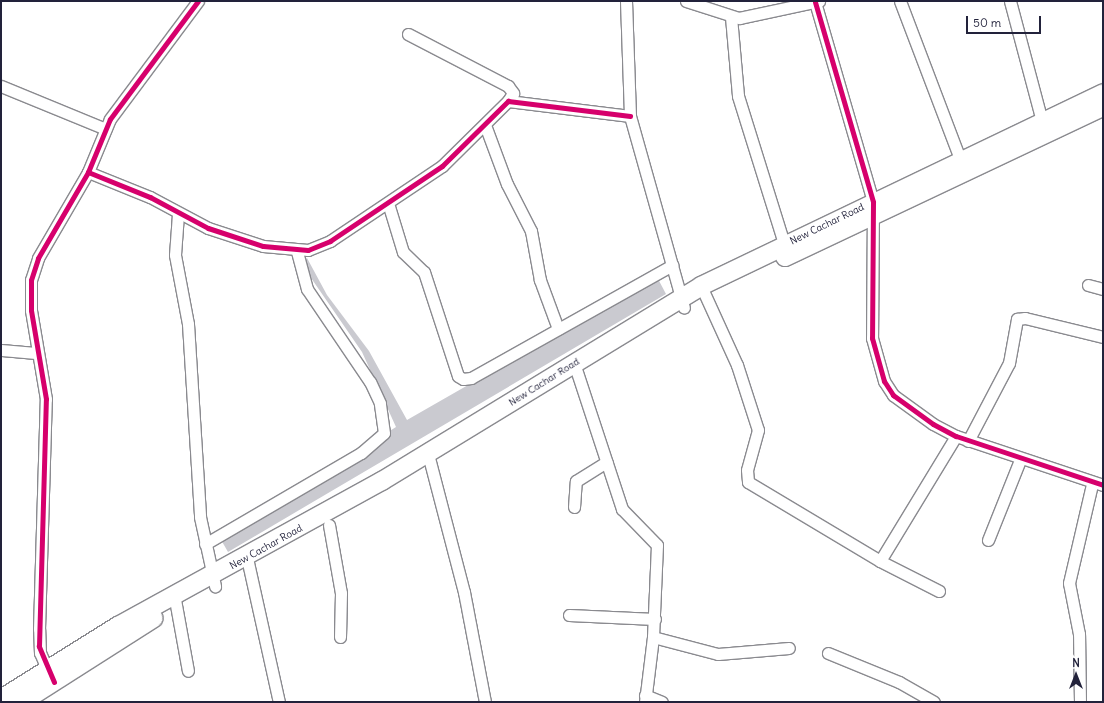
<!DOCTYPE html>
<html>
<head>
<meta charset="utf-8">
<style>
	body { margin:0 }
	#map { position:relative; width:1104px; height:703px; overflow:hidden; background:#fff; font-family:Delius,sans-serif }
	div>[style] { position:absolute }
	.water>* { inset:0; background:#cacad0 }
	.roads { filter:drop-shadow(1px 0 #8a8a8f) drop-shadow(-1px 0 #8a8a8f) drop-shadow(0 1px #8a8a8f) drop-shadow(0 -1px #8a8a8f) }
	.minor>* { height:11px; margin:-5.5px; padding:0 5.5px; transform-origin:5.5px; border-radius:5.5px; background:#fff }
	.trunk>* { height:18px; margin:-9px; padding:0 9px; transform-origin:9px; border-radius:9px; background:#fff }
	.cycleway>* { height:5px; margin:-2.5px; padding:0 2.5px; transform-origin:2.5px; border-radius:2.5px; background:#d6006c }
	span { translate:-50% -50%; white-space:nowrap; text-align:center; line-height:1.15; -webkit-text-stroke:3px #fff; paint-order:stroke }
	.street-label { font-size:10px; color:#22223b }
	.frame { position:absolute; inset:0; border:2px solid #22223b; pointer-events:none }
	.north { position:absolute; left:1056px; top:655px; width:40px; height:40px; -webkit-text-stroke:3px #fff; paint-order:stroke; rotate:0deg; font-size:11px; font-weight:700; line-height:16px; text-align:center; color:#22223b }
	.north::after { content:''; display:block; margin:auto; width:14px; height:18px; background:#22223b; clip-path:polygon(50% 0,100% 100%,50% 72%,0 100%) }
	.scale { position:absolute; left:966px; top:16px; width:75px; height:18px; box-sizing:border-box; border:2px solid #22223b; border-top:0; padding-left:5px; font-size:12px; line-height:14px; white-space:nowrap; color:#22223b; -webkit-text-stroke:3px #fff; paint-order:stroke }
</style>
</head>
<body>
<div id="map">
	<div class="water">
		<div style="clip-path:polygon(307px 258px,327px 295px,369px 351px,407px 420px,657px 277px,666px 294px,228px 552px,220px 538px,396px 427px,362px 352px,309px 275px,304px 260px)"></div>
	</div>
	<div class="roads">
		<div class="minor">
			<div style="left:626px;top:1px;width:115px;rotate:88deg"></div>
			<div style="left:630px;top:116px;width:199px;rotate:74.3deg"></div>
			<div style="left:686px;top:1px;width:56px;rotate:17.8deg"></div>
			<div style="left:739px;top:18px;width:82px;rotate:-12deg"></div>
			<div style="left:900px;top:1px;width:178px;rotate:69.2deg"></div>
			<div style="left:1010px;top:1px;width:124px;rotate:75.1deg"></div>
			<div style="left:815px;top:2px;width:208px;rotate:73.8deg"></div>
			<div style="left:873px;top:202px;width:136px;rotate:90.4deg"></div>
			<div style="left:872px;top:338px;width:45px;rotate:74.4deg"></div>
			<div style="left:884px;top:381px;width:17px;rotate:57deg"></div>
			<div style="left:893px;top:395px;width:49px;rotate:35.9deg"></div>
			<div style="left:933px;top:424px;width:26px;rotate:28deg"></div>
			<div style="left:956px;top:436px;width:155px;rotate:18.4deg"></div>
			<div style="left:731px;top:17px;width:79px;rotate:84.9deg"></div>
			<div style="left:738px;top:96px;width:155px;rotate:72.7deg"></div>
			<div style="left:408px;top:34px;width:113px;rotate:27.5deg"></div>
			<div style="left:508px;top:86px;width:9px;rotate:54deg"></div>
			<div style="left:513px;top:93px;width:9px;rotate:122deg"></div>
			<div style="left:1px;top:86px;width:113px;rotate:22.3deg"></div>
			<div style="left:485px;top:125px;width:63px;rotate:69.6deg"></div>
			<div style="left:507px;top:184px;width:53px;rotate:62.9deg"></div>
			<div style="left:531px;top:231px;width:50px;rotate:79.6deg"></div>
			<div style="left:540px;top:280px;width:52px;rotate:69.8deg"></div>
			<div style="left:88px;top:172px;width:67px;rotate:22deg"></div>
			<div style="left:150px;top:197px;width:66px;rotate:28.1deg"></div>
			<div style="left:208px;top:228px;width:58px;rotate:18.1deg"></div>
			<div style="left:263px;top:246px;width:45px;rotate:5.1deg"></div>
			<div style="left:308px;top:250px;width:24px;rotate:-22deg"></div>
			<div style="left:330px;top:241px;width:135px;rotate:-33.8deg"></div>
			<div style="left:442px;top:166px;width:93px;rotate:-44.6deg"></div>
			<div style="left:508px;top:101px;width:123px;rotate:7deg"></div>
			<div style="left:388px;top:203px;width:51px;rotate:73deg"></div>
			<div style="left:403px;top:252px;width:29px;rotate:44deg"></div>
			<div style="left:424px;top:272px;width:109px;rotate:71.9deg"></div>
			<div style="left:458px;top:376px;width:6px;rotate:31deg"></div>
			<div style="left:463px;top:379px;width:8px;rotate:-7deg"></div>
			<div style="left:471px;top:378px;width:231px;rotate:-29.3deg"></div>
			<div style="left:178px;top:214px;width:41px;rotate:94.2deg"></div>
			<div style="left:175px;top:255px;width:70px;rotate:79.3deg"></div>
			<div style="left:188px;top:324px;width:193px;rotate:86.4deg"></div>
			<div style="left:200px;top:517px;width:71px;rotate:77.7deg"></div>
			<div style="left:1088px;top:285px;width:16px;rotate:15deg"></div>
			<div style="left:701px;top:286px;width:87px;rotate:65.5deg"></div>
			<div style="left:737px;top:365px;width:68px;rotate:72.1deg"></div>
			<div style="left:758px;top:430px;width:41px;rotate:105.4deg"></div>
			<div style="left:747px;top:470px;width:12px;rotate:85deg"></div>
			<div style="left:748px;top:482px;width:154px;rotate:30.9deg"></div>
			<div style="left:1px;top:350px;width:35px;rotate:5deg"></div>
			<div style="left:574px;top:363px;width:154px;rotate:71.8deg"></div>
			<div style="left:622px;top:509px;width:50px;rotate:45.8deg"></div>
			<div style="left:657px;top:545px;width:92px;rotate:92.5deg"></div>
			<div style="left:653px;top:637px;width:65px;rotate:97deg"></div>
			<div style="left:968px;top:441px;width:88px;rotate:-62.3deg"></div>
			<div style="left:1009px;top:363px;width:45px;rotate:-79.7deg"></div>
			<div style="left:1017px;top:319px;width:8px;rotate:-7deg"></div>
			<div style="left:1025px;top:318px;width:80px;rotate:13.7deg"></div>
			<div style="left:428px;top:454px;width:143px;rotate:75.4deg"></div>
			<div style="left:464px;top:592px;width:112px;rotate:79.2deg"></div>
			<div style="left:574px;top:507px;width:26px;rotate:-86deg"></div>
			<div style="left:576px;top:481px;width:36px;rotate:-32deg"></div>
			<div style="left:329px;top:525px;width:69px;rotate:80deg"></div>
			<div style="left:341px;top:593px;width:44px;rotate:91.3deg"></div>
			<div style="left:988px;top:540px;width:86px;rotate:-68.2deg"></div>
			<div style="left:205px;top:544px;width:181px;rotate:-30.3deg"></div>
			<div style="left:361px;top:453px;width:30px;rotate:-41deg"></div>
			<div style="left:384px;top:433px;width:30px;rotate:-98deg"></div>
			<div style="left:380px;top:403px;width:23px;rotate:-115deg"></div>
			<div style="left:370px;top:382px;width:112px;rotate:-124.1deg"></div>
			<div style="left:307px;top:289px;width:39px;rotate:-105deg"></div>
			<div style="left:247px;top:558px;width:148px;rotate:77.5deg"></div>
			<div style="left:939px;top:591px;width:66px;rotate:-153deg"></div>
			<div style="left:880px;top:561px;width:146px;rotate:-58.7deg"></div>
			<div style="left:174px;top:594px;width:78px;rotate:79.7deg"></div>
			<div style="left:569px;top:615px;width:86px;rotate:2.7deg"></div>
			<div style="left:653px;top:637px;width:67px;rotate:14.7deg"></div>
			<div style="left:718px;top:654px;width:71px;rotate:-4.8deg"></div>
			<div style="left:828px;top:653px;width:77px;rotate:22.2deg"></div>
			<div style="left:899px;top:682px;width:40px;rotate:29.7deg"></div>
			<div style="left:50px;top:676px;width:25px;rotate:-113deg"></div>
			<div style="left:40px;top:653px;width:24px;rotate:-92deg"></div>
			<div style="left:39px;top:629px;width:230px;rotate:-88.3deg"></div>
			<div style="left:46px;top:399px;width:90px;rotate:-99.6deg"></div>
			<div style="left:31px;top:310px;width:30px;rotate:-90deg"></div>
			<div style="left:31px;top:280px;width:23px;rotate:-72deg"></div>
			<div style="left:38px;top:258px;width:99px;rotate:-59.8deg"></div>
			<div style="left:88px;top:172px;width:57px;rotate:-67.5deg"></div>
			<div style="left:110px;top:119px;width:147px;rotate:-53.3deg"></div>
			<div style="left:645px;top:695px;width:18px;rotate:22deg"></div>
			<div style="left:1080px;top:702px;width:68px;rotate:-90.8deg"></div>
			<div style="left:1079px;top:634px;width:52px;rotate:-101.1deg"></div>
			<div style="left:1069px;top:583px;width:102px;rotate:-76.9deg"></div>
		</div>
		<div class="trunk">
			<div style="left:785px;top:257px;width:352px;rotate:-25.3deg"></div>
			<div style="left:1px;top:699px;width:138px;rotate:-32deg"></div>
			<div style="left:118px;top:626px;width:301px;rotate:-28.8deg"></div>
			<div style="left:382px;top:481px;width:374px;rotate:-31.4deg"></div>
			<div style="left:701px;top:286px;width:446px;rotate:-25.6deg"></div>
			<div style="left:22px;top:702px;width:156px;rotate:-32.5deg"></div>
		</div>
	</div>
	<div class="cycleway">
		<div style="left:815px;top:2px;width:208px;rotate:73.8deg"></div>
		<div style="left:873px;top:202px;width:136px;rotate:90.4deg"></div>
		<div style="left:872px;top:338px;width:45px;rotate:74.4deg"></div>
		<div style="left:884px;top:381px;width:17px;rotate:57deg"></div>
		<div style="left:893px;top:395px;width:49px;rotate:35.9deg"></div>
		<div style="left:933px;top:424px;width:26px;rotate:28deg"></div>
		<div style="left:956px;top:436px;width:155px;rotate:18.4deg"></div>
		<div style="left:88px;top:172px;width:67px;rotate:22deg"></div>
		<div style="left:150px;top:197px;width:66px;rotate:28.1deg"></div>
		<div style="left:208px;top:228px;width:58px;rotate:18.1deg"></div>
		<div style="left:263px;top:246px;width:45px;rotate:5.1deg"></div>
		<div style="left:308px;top:250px;width:24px;rotate:-22deg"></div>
		<div style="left:330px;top:241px;width:135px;rotate:-33.8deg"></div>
		<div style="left:442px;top:166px;width:93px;rotate:-44.6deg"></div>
		<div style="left:508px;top:101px;width:123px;rotate:7deg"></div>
		<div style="left:54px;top:682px;width:39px;rotate:-113deg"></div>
		<div style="left:39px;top:646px;width:247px;rotate:-88.4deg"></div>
		<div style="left:46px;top:399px;width:90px;rotate:-99.6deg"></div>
		<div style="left:31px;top:310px;width:30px;rotate:-90deg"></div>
		<div style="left:31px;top:280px;width:23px;rotate:-72deg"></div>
		<div style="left:38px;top:258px;width:99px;rotate:-59.8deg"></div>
		<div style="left:88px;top:172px;width:57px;rotate:-67.5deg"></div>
		<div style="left:110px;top:119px;width:147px;rotate:-53.3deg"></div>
	</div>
	<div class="street-label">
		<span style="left:827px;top:224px;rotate:-26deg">New Cachar Road</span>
		<span style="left:544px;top:382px;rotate:-32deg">New Cachar Road</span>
		<span style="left:266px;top:547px;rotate:-29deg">New Cachar Road</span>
	</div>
	<div class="frame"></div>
	<div class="north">N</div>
	<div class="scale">50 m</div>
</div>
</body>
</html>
